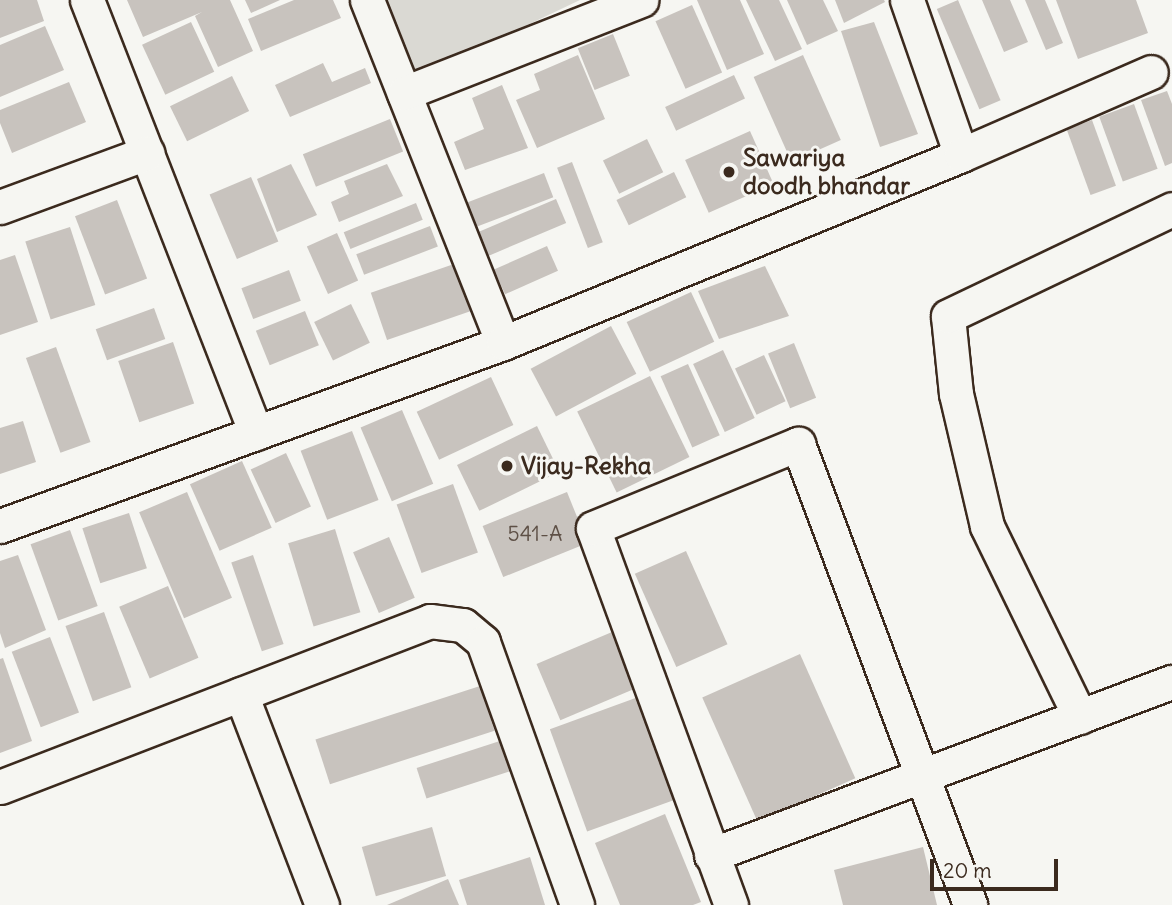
<!DOCTYPE html>
<html>
<head>
<meta charset="utf-8">
<style>
	body { margin:0 }
	#map { position:relative; width:1172px; height:905px; overflow:hidden; background:#f6f6f2; font-family:Delius,sans-serif }
	div>[style] { position:absolute }
	.green>* { inset:0; background:#dad9d3 }
	.building>* { inset:0; background:#c8c3be; transform-origin:0 0 }
	.roads { filter:drop-shadow(2px 0 #3b2a1e) drop-shadow(-2px 0 #3b2a1e) drop-shadow(0 2px #3b2a1e) drop-shadow(0 -2px #3b2a1e) }
	.street>* { height:33px; margin:-16.5px; padding:0 16.5px; transform-origin:16.5px; border-radius:16.5px; background:#f6f6f2 }
	.dots>* { width:19px; height:19px; translate:-50% -50%; box-sizing:border-box; border:4px solid #f6f6f2; border-radius:50% }
	span { translate:-50% -50%; white-space:nowrap; text-align:center; line-height:1.15; -webkit-text-stroke:6px #f6f6f2; paint-order:stroke }
	.number-label { font-size:21px; color:#5e5046 }
	.number-label span { -webkit-text-stroke-width:0 }
	.poi-label { font-size:24px; color:#3b2a1e; font-weight:700 }
	.left { translate:0 -50%; text-align:left }
	.scale { position:absolute; left:930px; top:859px; width:128px; height:32px; box-sizing:border-box; border:4px solid #3b2a1e; border-top:0; padding-left:9px; font-size:21px; line-height:24px; white-space:nowrap; color:#3b2a1e; -webkit-text-stroke:5px #f6f6f2; paint-order:stroke }
</style>
</head>
<body>
<div id="map">
	<div class="green">
		<div style="clip-path:polygon(363px 0,580px 0,395px 88px)"></div>
	</div>
	<div class="building">
		<div style="clip-path:polygon(0 0,37px 0,44px 21px,0 38px)"></div>
		<div style="clip-path:polygon(127px 0,230px 0,253px 51px,218px 67px,195px 16px,202px 12px,143px 37px)"></div>
		<div style="clip-path:polygon(245px 0,280px 0,251px 13px)"></div>
		<div style="clip-path:polygon(294px 0,333px 0,341px 18px,261px 51px,248px 19px)"></div>
		<div style="clip-path:polygon(697px 0,740px 0,764px 54px,727px 70px)"></div>
		<div style="clip-path:polygon(746px 0,779px 0,802px 49px,775px 61px)"></div>
		<div style="clip-path:polygon(787px 0,823px 0,838px 31px,807px 45px)"></div>
		<div style="clip-path:polygon(835px 0,884px 0,885px 2px,844px 23px)"></div>
		<div style="left:958px;top:0;width:109px;height:23px;rotate:67deg"></div>
		<div style="clip-path:polygon(982px 0,1010px 0,1028px 42px,1004px 52px)"></div>
		<div style="clip-path:polygon(1025px 0,1045px 0,1063px 43px,1046px 50px)"></div>
		<div style="clip-path:polygon(1056px 0,1136px 0,1148px 33px,1078px 59px)"></div>
		<div style="left:692px;top:5px;width:74px;height:40px;rotate:66deg"></div>
		<div style="left:191px;top:22px;width:55px;height:54px;rotate:65deg"></div>
		<div style="clip-path:polygon(874px 22px,918px 134px,880px 147px,841px 31px)"></div>
		<div style="clip-path:polygon(45px 26px,64px 70px,0 97px,0 45px)"></div>
		<div style="left:613px;top:34px;width:45px;height:38px;rotate:68deg"></div>
		<div style="clip-path:polygon(578px 55px,605px 119px,537px 148px,516px 100px,540px 90px,534px 74px)"></div>
		<div style="left:803px;top:55px;width:93px;height:54px;rotate:66deg"></div>
		<div style="clip-path:polygon(323px 63px,332px 82px,365px 68px,371px 83px,290px 117px,275px 85px)"></div>
		<div style="left:734px;top:75px;width:26px;height:76px;rotate:65deg"></div>
		<div style="left:232px;top:76px;width:39px;height:69px;rotate:64deg"></div>
		<div style="clip-path:polygon(69px 82px,86px 122px,12px 153px,0 123px,0 110px)"></div>
		<div style="clip-path:polygon(502px 85px,528px 148px,465px 170px,454px 142px,484px 129px,472px 98px)"></div>
		<div style="clip-path:polygon(1167px 91px,1172px 104px,1172px 163px,1165px 166px,1141px 100px)"></div>
		<div style="left:1134px;top:104px;width:69px;height:37px;rotate:70deg"></div>
		<div style="left:390px;top:119px;width:35px;height:94px;rotate:68deg"></div>
		<div style="left:1092px;top:120px;width:70px;height:27px;rotate:70deg"></div>
		<div style="left:750px;top:131px;width:58px;height:71px;rotate:66deg"></div>
		<div style="left:647px;top:139px;width:37px;height:49px;rotate:64deg"></div>
		<div style="left:572px;top:162px;width:86px;height:16px;rotate:69deg"></div>
		<div style="clip-path:polygon(291px 164px,317px 215px,277px 232px,257px 179px)"></div>
		<div style="clip-path:polygon(387px 164px,403px 196px,339px 222px,331px 202px,349px 194px,344px 181px)"></div>
		<div style="left:674px;top:172px;width:28px;height:64px;rotate:64deg"></div>
		<div style="left:544px;top:173px;width:26px;height:90px;rotate:69deg"></div>
		<div style="left:251px;top:177px;width:70px;height:45px;rotate:67deg"></div>
		<div style="left:556px;top:199px;width:26px;height:90px;rotate:67deg"></div>
		<div style="left:117px;top:200px;width:84px;height:45px;rotate:69deg"></div>
		<div style="left:416px;top:203px;width:18px;height:78px;rotate:68deg"></div>
		<div style="left:430px;top:226px;width:22px;height:79px;rotate:69deg"></div>
		<div style="left:70px;top:227px;width:82px;height:47px;rotate:72deg"></div>
		<div style="left:337px;top:233px;width:52px;height:33px;rotate:66deg"></div>
		<div style="left:547px;top:246px;width:27px;height:58px;rotate:66deg"></div>
		<div style="clip-path:polygon(15px 255px,38px 322px,0 335px,0 260px)"></div>
		<div style="left:454px;top:264px;width:50px;height:88px;rotate:71deg"></div>
		<div style="clip-path:polygon(765px 266px,789px 316px,719px 339px,698px 291px)"></div>
		<div style="left:289px;top:270px;width:33px;height:51px;rotate:69deg"></div>
		<div style="left:691px;top:292px;width:55px;height:71px;rotate:65deg"></div>
		<div style="left:351px;top:304px;width:43px;height:41px;rotate:64deg"></div>
		<div style="left:154px;top:308px;width:33px;height:62px;rotate:70deg"></div>
		<div style="left:305px;top:311px;width:37px;height:53px;rotate:68deg"></div>
		<div style="left:611px;top:326px;width:54px;height:91px;rotate:62deg"></div>
		<div style="left:173px;top:342px;width:65px;height:58px;rotate:71deg"></div>
		<div style="left:794px;top:343px;width:59px;height:28px;rotate:68deg"></div>
		<div style="left:56px;top:347px;width:101px;height:32px;rotate:70deg"></div>
		<div style="left:723px;top:350px;width:75px;height:33px;rotate:65deg"></div>
		<div style="left:764px;top:355px;width:51px;height:32px;rotate:65deg"></div>
		<div style="left:688px;top:364px;width:78px;height:30px;rotate:66deg"></div>
		<div style="left:650px;top:376px;width:90px;height:81px;rotate:64deg"></div>
		<div style="left:491px;top:377px;width:53px;height:82px;rotate:65deg"></div>
		<div style="left:402px;top:410px;width:80px;height:45px;rotate:67deg"></div>
		<div style="clip-path:polygon(23px 421px,36px 462px,0 474px,0 428px)"></div>
		<div style="left:537px;top:426px;width:51px;height:89px;rotate:64deg"></div>
		<div style="left:352px;top:431px;width:74px;height:55px;rotate:69deg"></div>
		<div style="left:286px;top:453px;width:59px;height:39px;rotate:65deg"></div>
		<div style="left:242px;top:461px;width:73px;height:57px;rotate:66deg"></div>
		<div style="left:453px;top:484px;width:73px;height:60px;rotate:70deg"></div>
		<div style="left:187px;top:492px;width:115px;height:52px;rotate:67deg"></div>
		<div style="left:567px;top:492px;width:55px;height:91px;rotate:68deg"></div>
		<div style="left:129px;top:513px;width:58px;height:49px;rotate:72deg"></div>
		<div style="left:335px;top:529px;width:87px;height:49px;rotate:73deg"></div>
		<div style="left:70px;top:530px;width:81px;height:42px;rotate:70deg"></div>
		<div style="left:389px;top:537px;width:66px;height:39px;rotate:67deg"></div>
		<div style="left:686px;top:551px;width:102px;height:56px;rotate:66deg"></div>
		<div style="clip-path:polygon(18px 555px,46px 630px,5px 648px,0 633px,0 561px)"></div>
		<div style="left:253px;top:555px;width:94px;height:23px;rotate:71deg"></div>
		<div style="left:168px;top:586px;width:78px;height:53px;rotate:67deg"></div>
		<div style="left:104px;top:612px;width:80px;height:41px;rotate:70deg"></div>
		<div style="left:612px;top:632px;width:61px;height:82px;rotate:67deg"></div>
		<div style="left:50px;top:637px;width:81px;height:41px;rotate:69deg"></div>
		<div style="left:800px;top:654px;width:136px;height:107px;rotate:66deg"></div>
		<div style="clip-path:polygon(3px 658px,32px 741px,0 753px,0 659px)"></div>
		<div style="left:480px;top:686px;width:47px;height:173px;rotate:72deg"></div>
		<div style="left:641px;top:696px;width:109px;height:97px;rotate:70deg"></div>
		<div style="left:506px;top:739px;width:32px;height:94px;rotate:72deg"></div>
		<div style="clip-path:polygon(665px 814px,701px 902px,693px 905px,620px 905px,595px 843px)"></div>
		<div style="left:432px;top:827px;width:51px;height:73px;rotate:74deg"></div>
		<div style="clip-path:polygon(923px 847px,937px 905px,843px 905px,834px 870px)"></div>
		<div style="clip-path:polygon(530px 857px,545px 905px,467px 905px,459px 880px)"></div>
		<div style="clip-path:polygon(448px 879px,459px 905px,387px 905px)"></div>
	</div>
	<div class="roads">
		<div class="street">
			<div style="left:87px;top:0;width:465px;rotate:68.7deg"></div>
			<div style="left:367px;top:0;width:369px;rotate:68.4deg"></div>
			<div style="left:907px;top:0;width:164px;rotate:70.8deg"></div>
			<div style="left:404px;top:93px;width:255px;rotate:-21.4deg"></div>
			<div style="left:0;top:207px;width:157px;rotate:-20.2deg"></div>
			<div style="left:0;top:526px;width:535px;rotate:-19.99deg"></div>
			<div style="left:503px;top:343px;width:495px;rotate:-22.3deg"></div>
			<div style="left:961px;top:155px;width:207px;rotate:-23.6deg"></div>
			<div style="left:241px;top:694px;width:226px;rotate:69deg"></div>
			<div style="left:1080px;top:717px;width:212px;rotate:-116deg"></div>
			<div style="left:987px;top:526px;width:136px;rotate:-103.2deg"></div>
			<div style="left:956px;top:394px;width:78px;rotate:-95.9deg"></div>
			<div style="left:948px;top:316px;width:248px;rotate:-25.5deg"></div>
			<div style="left:0;top:787px;width:461px;rotate:-21.1deg"></div>
			<div style="left:430px;top:621px;width:33px;rotate:7deg"></div>
			<div style="left:463px;top:625px;width:26px;rotate:40deg"></div>
			<div style="left:483px;top:642px;width:279px;rotate:70.3deg"></div>
			<div style="left:711px;top:855px;width:492px;rotate:-20.6deg"></div>
			<div style="left:731px;top:905px;width:401px;rotate:-110.1deg"></div>
			<div style="left:593px;top:528px;width:222px;rotate:-22.3deg"></div>
			<div style="left:798px;top:444px;width:492px;rotate:69.5deg"></div>
		</div>
	</div>
	<div class="dots">
		<div style="left:729px;top:172px;background:#3b2a1e"></div>
		<div style="left:507px;top:466px;background:#3b2a1e"></div>
	</div>
	<div class="number-label">
		<span style="left:535px;top:534px">541-A</span>
	</div>
	<div class="poi-label">
		<span class="left" style="left:743px;top:172px">Sawariya<br>doodh bhandar</span>
		<span class="left" style="left:521px;top:466px">Vijay-Rekha</span>
	</div>
	<div class="scale">20 m</div>
</div>
</body>
</html>
